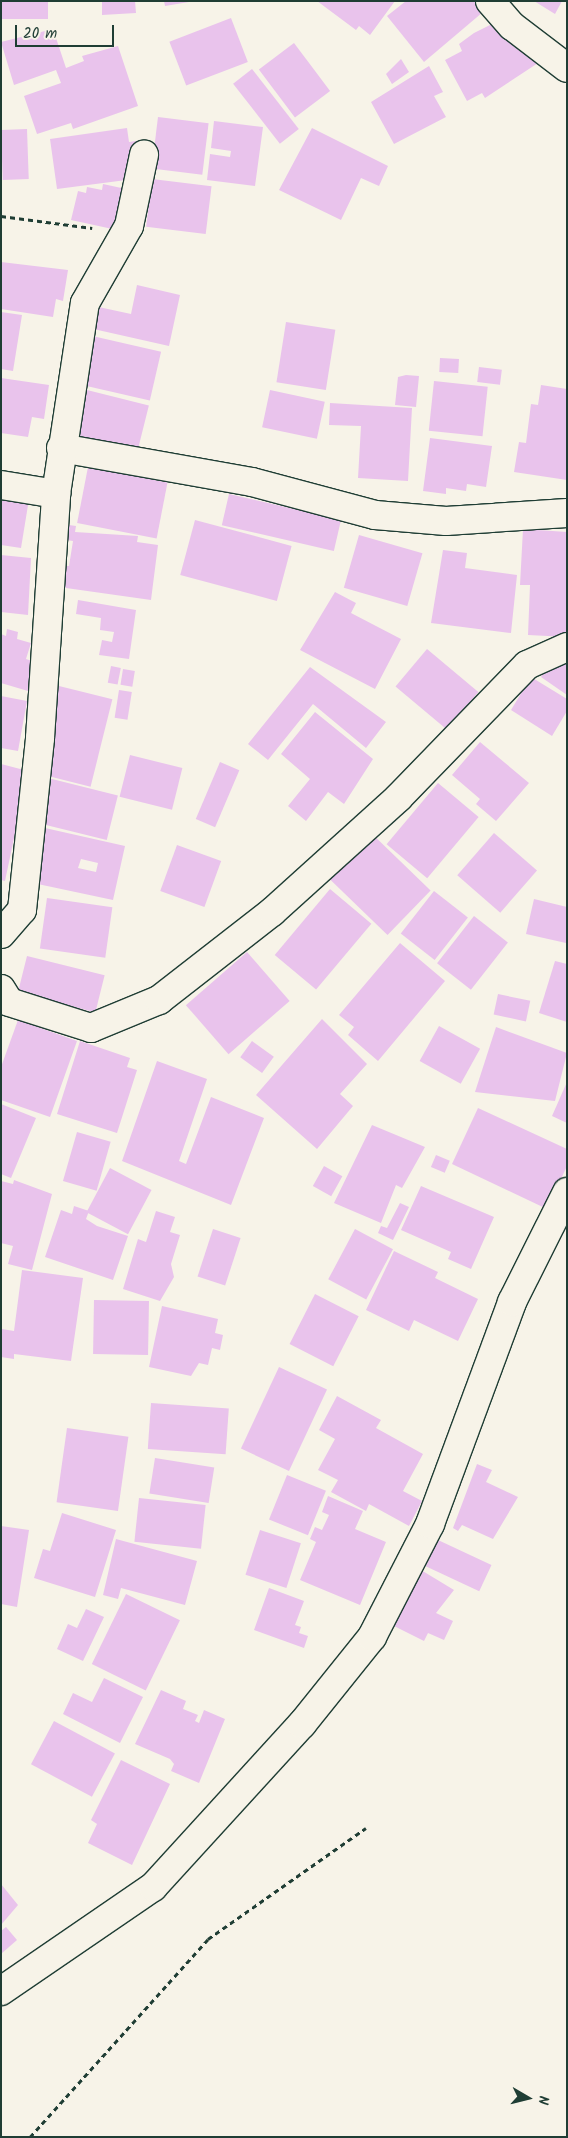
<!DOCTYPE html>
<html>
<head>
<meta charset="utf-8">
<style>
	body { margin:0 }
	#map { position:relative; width:568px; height:2138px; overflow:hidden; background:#f7f3e8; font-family:Kalam,sans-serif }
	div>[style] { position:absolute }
	.building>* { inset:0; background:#e9c3ec; transform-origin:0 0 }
	.path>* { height:3px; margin-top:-1.5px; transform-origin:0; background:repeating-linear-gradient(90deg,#1f3d34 0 5px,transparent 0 9px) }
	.roads { filter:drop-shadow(1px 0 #1f3d34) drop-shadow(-1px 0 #1f3d34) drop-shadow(0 1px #1f3d34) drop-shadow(0 -1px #1f3d34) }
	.minor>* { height:28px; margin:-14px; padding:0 14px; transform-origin:14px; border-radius:14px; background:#f7f3e8 }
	span { translate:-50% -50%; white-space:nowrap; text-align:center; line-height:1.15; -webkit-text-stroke:4px #f7f3e8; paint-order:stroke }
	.frame { position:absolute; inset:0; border:2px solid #1f3d34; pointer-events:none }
	.north { position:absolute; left:503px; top:2073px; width:50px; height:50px; -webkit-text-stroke:4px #f7f3e8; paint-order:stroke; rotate:98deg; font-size:14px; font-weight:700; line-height:20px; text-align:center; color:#1f3d34 }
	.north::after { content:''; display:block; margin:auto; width:18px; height:22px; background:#1f3d34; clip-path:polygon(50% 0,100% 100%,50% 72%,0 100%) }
	.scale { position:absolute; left:15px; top:25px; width:99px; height:22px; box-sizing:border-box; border:2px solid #1f3d34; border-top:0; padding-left:6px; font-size:15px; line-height:18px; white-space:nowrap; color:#1f3d34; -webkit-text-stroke:4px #f7f3e8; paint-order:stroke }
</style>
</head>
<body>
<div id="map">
	<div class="building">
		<div style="left:1px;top:1px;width:47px;height:18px"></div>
		<div style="clip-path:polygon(102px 1px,135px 1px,136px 13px,102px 15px)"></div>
		<div style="clip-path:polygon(164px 1px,189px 1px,189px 2px,165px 6px)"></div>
		<div style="clip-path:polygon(317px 1px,395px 1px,370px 35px,359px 26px,356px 30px)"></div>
		<div style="clip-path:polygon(406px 1px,474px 1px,483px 12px,424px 62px,387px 16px)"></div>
		<div style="clip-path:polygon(534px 1px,562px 1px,555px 14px)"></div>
		<div style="left:231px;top:18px;width:47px;height:66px;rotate:69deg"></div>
		<div style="clip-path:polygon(502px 19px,538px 63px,485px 98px,482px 93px,467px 101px,445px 60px,462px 51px,459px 44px,474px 33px)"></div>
		<div style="clip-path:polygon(53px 29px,66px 68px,84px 61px,82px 56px,118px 46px,138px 106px,73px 129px,71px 123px,37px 134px,24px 96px,61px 83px,56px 70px,14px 85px,1px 42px)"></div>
		<div style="left:294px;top:43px;width:60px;height:44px;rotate:53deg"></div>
		<div style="clip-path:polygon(401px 59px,409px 72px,392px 84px,386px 74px)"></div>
		<div style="clip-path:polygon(429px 66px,443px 92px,434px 96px,446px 117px,394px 144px,371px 102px)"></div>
		<div style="left:252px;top:69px;width:76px;height:24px;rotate:52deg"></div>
		<div style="left:158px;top:117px;width:51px;height:52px;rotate:7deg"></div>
		<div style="clip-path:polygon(214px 121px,263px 127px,255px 186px,207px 180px,210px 154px,230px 157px,231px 151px,211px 148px)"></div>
		<div style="clip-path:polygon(127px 128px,129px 142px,136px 141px,139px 163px,134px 179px,57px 189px,50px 139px)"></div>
		<div style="clip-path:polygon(312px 128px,388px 166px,379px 186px,361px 178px,341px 220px,279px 190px)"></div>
		<div style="left:27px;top:129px;width:50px;height:26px;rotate:88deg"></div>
		<div style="left:152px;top:179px;width:60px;height:48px;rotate:7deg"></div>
		<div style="clip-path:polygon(103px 184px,126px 189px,117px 230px,71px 220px,78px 191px,86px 193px,87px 187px,102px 190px)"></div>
		<div style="clip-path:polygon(1px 262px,68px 270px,63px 301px,56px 299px,53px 317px,1px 309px)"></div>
		<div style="clip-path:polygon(137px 285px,180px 295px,169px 346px,89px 328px,94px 306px,131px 314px)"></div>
		<div style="clip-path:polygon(1px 312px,22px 315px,13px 371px,1px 369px)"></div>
		<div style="left:286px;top:322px;width:50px;height:61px;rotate:9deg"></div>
		<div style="left:88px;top:335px;width:75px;height:50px;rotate:13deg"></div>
		<div style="left:440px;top:358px;width:19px;height:14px;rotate:3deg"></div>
		<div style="left:479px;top:367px;width:23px;height:15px;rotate:7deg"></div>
		<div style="clip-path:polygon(406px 375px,419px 376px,416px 407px,395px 405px,398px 377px)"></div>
		<div style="clip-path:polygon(1px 378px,49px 385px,44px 419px,32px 417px,28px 437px,1px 433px)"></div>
		<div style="left:434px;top:381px;width:54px;height:50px;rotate:6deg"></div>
		<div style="clip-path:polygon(541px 385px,567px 389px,567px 480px,514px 472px,519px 442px,526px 443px,531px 404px,538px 405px)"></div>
		<div style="left:79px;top:388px;width:72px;height:50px;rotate:14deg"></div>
		<div style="left:270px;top:390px;width:56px;height:38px;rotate:12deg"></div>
		<div style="clip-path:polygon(330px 403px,412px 408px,408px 481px,358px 478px,361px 426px,329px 425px)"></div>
		<div style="clip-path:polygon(430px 438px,492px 446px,486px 487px,467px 484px,466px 491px,446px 488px,446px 494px,423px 491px)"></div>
		<div style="left:88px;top:467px;width:81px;height:57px;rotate:11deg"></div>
		<div style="clip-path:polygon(1px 488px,30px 493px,21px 548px,1px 545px)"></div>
		<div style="left:229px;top:494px;width:115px;height:32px;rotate:13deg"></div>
		<div style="left:195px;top:520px;width:100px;height:57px;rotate:15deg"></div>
		<div style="clip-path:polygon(62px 524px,76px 526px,75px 532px,138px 536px,137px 542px,158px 545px,151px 600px,66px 588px,62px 583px,64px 566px,69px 566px,73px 541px,60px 539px)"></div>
		<div style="clip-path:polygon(523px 529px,567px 532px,567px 637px,528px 635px,530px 585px,520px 585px)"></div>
		<div style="left:359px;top:535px;width:66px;height:55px;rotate:16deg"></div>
		<div style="clip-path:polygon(443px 550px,467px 553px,465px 568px,517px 575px,511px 633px,431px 623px)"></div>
		<div style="clip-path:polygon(1px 555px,31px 558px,28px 615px,1px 612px)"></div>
		<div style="clip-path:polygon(335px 592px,356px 603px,351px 613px,401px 639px,375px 689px,300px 650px)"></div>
		<div style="clip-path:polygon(78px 600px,136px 610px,129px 659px,99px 655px,102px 640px,112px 642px,114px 632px,100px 630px,101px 618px,76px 614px)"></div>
		<div style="clip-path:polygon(7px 629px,18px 632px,17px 639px,31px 643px,26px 659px,35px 662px,28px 691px,1px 683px,1px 634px,6px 636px)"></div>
		<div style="left:427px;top:649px;width:67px;height:49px;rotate:40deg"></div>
		<div style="clip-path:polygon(556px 654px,567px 661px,567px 695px,541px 677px)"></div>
		<div style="left:111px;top:666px;width:10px;height:17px;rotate:11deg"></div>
		<div style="clip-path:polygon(310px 667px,386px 722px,366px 748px,313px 704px,268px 760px,248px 744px)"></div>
		<div style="left:123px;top:669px;width:12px;height:16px;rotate:9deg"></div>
		<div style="clip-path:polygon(531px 677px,567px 699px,567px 711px,552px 736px,511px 710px)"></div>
		<div style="left:59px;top:686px;width:55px;height:90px;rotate:14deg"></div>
		<div style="left:119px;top:690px;width:13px;height:28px;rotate:9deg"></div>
		<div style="clip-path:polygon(1px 696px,27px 701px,18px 751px,1px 748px)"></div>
		<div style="clip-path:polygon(315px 712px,373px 759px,344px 804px,328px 792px,306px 821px,288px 806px,310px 779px,281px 754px)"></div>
		<div style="clip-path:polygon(480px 742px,529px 783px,496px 821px,476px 804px,480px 799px,452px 775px)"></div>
		<div style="left:130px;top:755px;width:54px;height:43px;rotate:14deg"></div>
		<div style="left:220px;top:762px;width:21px;height:62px;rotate:23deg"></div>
		<div style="clip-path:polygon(1px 764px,28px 771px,5px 881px,1px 880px)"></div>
		<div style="left:48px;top:778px;width:72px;height:46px;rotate:14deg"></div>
		<div style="left:438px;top:783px;width:53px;height:80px;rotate:40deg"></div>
		<div style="clip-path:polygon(evenodd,45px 828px,125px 846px,113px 900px,33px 883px,45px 828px,81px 859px,98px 863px,96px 872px,78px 868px,81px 859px)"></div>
		<div style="left:368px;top:830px;width:87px;height:62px;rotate:44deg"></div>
		<div style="left:494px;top:833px;width:57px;height:56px;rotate:41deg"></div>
		<div style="left:177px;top:845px;width:47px;height:49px;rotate:20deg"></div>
		<div style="left:330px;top:889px;width:54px;height:86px;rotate:40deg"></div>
		<div style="left:434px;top:891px;width:43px;height:54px;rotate:38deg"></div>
		<div style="left:47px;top:898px;width:66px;height:51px;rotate:8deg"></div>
		<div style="clip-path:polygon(534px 899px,567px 907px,566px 943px,526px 934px)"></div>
		<div style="left:474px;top:916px;width:43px;height:60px;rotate:38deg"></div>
		<div style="clip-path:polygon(400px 943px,445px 981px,378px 1061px,348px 1035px,354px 1027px,339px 1015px)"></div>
		<div style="left:247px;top:952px;width:65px;height:81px;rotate:49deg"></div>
		<div style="left:27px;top:956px;width:80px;height:38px;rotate:14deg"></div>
		<div style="clip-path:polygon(555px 961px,567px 964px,567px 1022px,539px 1013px)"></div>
		<div style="left:498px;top:994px;width:33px;height:21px;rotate:12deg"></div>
		<div style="clip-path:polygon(322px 1019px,367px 1064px,340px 1094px,353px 1106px,317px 1149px,256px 1095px)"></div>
		<div style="clip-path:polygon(18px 1020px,77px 1041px,50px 1117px,1px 1100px,1px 1067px)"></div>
		<div style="left:439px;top:1026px;width:47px;height:40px;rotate:29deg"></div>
		<div style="clip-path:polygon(496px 1027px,567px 1053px,555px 1101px,475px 1092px)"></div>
		<div style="clip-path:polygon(80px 1041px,130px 1058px,127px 1067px,137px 1070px,117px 1133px,57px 1114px)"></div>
		<div style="left:252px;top:1041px;width:27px;height:20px;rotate:36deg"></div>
		<div style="clip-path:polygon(157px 1061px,207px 1079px,179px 1161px,186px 1164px,211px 1097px,264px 1118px,231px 1205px,122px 1161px)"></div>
		<div style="clip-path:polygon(567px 1082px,567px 1123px,552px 1116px)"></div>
		<div style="clip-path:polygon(1px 1104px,36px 1118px,11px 1178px,1px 1174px)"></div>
		<div style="clip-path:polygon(478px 1108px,567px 1149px,567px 1166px,547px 1209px,452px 1164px)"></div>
		<div style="clip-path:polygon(372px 1125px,425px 1147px,402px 1188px,396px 1185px,381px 1223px,334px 1203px)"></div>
		<div style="left:77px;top:1132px;width:35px;height:51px;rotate:16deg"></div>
		<div style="left:436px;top:1155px;width:15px;height:13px;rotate:23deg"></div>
		<div style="left:324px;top:1166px;width:21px;height:23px;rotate:29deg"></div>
		<div style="left:110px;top:1168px;width:47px;height:50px;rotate:28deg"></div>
		<div style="clip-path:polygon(14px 1180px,52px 1194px,32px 1270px,8px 1264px,13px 1246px,1px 1243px,1px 1181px,13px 1184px)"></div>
		<div style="clip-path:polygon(421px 1186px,494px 1217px,471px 1269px,448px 1259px,451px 1252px,401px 1230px)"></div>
		<div style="clip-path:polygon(400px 1203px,409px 1207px,393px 1240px,378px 1233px,381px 1226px,387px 1228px)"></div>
		<div style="clip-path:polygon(74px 1206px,89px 1211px,86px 1219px,97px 1226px,128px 1236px,113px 1280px,45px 1257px,61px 1210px,72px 1214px)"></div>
		<div style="clip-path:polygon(156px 1211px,175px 1217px,170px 1232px,180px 1235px,171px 1264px,174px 1277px,160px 1301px,123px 1289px,138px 1239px,146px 1242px)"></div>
		<div style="left:213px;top:1229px;width:29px;height:50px;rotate:18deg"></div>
		<div style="left:355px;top:1229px;width:43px;height:57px;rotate:28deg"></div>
		<div style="clip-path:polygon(394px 1251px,438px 1272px,435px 1278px,478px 1299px,458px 1341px,414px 1320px,409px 1331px,366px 1310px)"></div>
		<div style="clip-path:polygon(22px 1270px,83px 1278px,71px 1361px,14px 1354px,14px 1359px,1px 1357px,2px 1329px,14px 1331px)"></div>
		<div style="left:315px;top:1294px;width:49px;height:56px;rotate:27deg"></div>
		<div style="left:94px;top:1300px;width:55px;height:54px;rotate:1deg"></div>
		<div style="clip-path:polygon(162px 1306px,218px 1319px,215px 1333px,223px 1335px,220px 1350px,212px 1348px,208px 1365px,199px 1363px,191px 1376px,149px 1367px)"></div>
		<div style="left:279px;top:1367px;width:53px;height:90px;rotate:25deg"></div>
		<div style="clip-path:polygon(337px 1396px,381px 1420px,376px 1428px,423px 1454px,403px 1491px,422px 1501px,409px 1526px,369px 1504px,366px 1511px,331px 1492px,338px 1480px,318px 1470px,335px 1439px,319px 1430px)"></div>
		<div style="left:151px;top:1403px;width:78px;height:46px;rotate:4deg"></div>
		<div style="left:67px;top:1428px;width:62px;height:75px;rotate:8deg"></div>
		<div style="left:155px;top:1458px;width:60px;height:36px;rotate:9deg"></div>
		<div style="clip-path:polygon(477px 1464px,492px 1470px,486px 1482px,518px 1497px,493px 1539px,462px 1525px,458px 1531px,453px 1528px)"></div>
		<div style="left:287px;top:1475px;width:42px;height:48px;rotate:22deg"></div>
		<div style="clip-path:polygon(328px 1496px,363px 1511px,355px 1529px,386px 1542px,360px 1605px,300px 1580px,316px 1542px,310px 1539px,315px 1527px,322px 1530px,329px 1515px,322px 1512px)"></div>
		<div style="left:139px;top:1498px;width:67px;height:44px;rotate:6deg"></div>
		<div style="clip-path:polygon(62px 1513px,116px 1530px,95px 1597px,34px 1578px,43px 1549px,50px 1551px)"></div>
		<div style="clip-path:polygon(1px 1526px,29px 1530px,17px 1607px,1px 1604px)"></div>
		<div style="left:260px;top:1530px;width:43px;height:47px;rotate:18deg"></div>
		<div style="clip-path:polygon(116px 1539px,197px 1561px,185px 1605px,121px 1588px,118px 1599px,103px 1595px)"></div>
		<div style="left:438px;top:1540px;width:59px;height:29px;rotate:25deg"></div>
		<div style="clip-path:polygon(421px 1570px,454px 1590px,436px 1613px,453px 1621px,444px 1640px,428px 1633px,424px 1641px,394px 1626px)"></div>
		<div style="clip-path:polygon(269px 1588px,304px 1601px,295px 1625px,301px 1627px,299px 1633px,308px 1636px,304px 1648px,254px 1630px)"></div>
		<div style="left:126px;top:1594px;width:60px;height:78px;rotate:26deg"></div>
		<div style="clip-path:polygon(86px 1609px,104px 1617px,83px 1661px,57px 1649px,68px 1624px,77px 1628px)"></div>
		<div style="clip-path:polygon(104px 1678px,143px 1697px,120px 1743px,63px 1714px,73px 1693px,92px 1702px)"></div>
		<div style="clip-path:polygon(161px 1690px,186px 1701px,183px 1709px,198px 1715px,195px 1721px,199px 1723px,204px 1710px,225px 1719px,199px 1783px,171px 1771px,174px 1764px,170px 1759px,135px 1744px)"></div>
		<div style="left:54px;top:1721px;width:69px;height:49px;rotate:28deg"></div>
		<div style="clip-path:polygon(121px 1760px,170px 1784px,132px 1865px,88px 1843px,97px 1824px,91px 1820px)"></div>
		<div style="clip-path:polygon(1px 1884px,18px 1905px,1px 1925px)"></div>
		<div style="clip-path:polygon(6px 1927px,17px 1940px,1px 1954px,1px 1931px)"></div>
	</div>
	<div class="path">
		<div style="left:1px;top:216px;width:92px;rotate:7.5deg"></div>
		<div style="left:30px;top:2137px;width:266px;rotate:-48deg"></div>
		<div style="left:208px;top:1939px;width:193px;rotate:-35.1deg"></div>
	</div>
	<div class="roads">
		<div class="minor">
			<div style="left:490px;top:1px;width:33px;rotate:49deg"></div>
			<div style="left:512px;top:26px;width:69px;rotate:37.4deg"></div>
			<div style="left:61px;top:448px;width:194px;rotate:10.1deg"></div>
			<div style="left:252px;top:482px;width:127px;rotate:15deg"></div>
			<div style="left:375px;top:515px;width:71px;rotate:4.8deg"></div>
			<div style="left:446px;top:521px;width:121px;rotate:-3.8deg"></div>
			<div style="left:1px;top:485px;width:56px;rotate:9.3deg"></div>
			<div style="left:1px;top:934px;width:32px;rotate:-49deg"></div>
			<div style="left:22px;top:910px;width:173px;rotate:-84deg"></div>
			<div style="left:40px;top:738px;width:245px;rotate:-86.2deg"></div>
			<div style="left:56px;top:494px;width:193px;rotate:-81.4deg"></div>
			<div style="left:85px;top:303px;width:89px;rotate:-60.3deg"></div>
			<div style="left:129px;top:226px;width:73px;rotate:-78.1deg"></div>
			<div style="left:1px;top:989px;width:15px;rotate:58deg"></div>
			<div style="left:9px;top:1002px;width:86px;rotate:17.6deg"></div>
			<div style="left:91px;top:1028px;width:74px;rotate:-22.4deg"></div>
			<div style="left:159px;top:1000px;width:143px;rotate:-37.9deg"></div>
			<div style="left:272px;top:912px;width:170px;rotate:-42.1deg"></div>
			<div style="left:398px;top:798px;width:185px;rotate:-45.9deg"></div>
			<div style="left:527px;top:665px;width:44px;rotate:-24.2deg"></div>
			<div style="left:1px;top:1991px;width:184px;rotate:-34.4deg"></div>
			<div style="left:153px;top:1887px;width:221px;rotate:-47.6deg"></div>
			<div style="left:302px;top:1724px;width:112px;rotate:-51.2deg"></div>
			<div style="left:372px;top:1637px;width:127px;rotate:-62.8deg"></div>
			<div style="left:430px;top:1524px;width:237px;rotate:-69.7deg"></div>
			<div style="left:512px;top:1302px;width:123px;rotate:-63.4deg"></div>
		</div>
	</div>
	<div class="frame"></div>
	<div class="north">N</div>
	<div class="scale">20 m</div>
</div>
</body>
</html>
